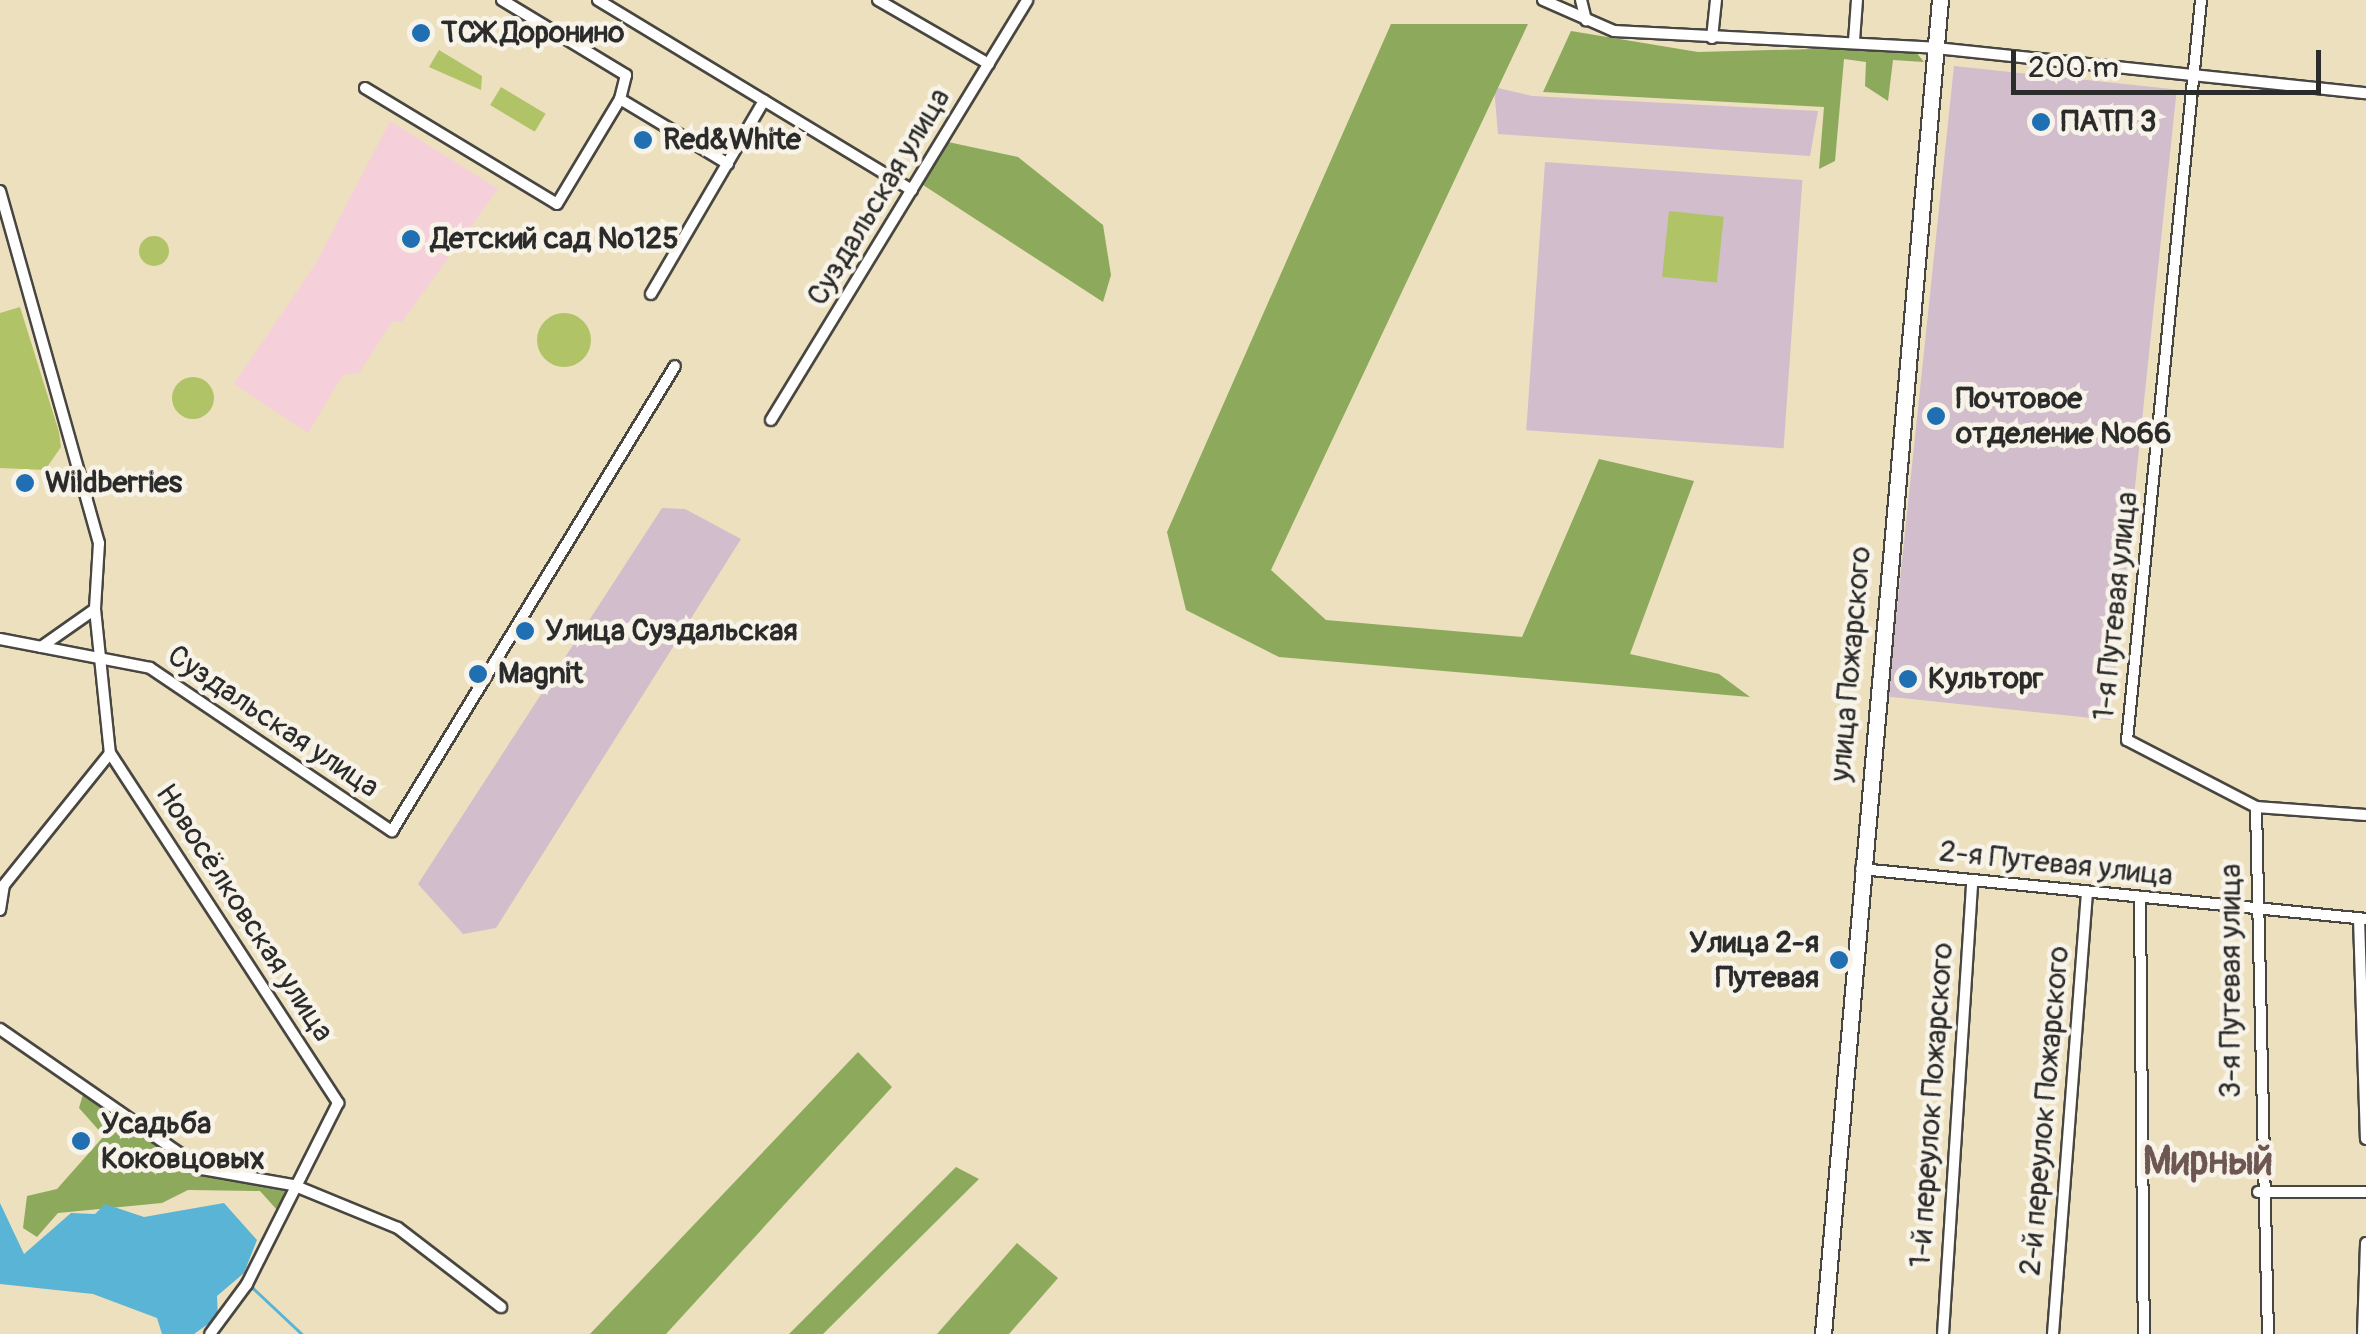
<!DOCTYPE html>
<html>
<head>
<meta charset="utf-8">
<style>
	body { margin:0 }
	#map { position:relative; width:2366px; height:1334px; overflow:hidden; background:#ede0be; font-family:Pangolin,sans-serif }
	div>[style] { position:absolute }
	.built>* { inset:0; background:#f5cfda }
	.industrial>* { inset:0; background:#d1bdcb; transform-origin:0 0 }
	.green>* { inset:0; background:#b1c367; transform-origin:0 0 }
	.round { border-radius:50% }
	.forest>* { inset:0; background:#8ca95c }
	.water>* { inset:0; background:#59b4d6 }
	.stream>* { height:2.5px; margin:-1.25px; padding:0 1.25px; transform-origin:1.25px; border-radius:1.25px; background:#59b4d6 }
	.roads { filter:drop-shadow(2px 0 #484641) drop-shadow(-2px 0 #484641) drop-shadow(0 2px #484641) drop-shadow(0 -2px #484641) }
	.street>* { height:10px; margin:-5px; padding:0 5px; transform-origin:5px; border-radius:5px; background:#fff }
	.secondary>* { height:15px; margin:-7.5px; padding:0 7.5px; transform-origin:7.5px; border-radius:7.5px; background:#fff }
	.dots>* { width:28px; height:28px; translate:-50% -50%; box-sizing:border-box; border:5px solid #f7f3e8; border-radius:50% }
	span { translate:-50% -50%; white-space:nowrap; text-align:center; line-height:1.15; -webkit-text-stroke:9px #f7f3e8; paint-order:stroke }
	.poi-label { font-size:30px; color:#2b2b2b; font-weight:700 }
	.left { translate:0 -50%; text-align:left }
	.right { translate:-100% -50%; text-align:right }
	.street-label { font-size:30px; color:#2b2b2b }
	.district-label { font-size:40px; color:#6e5752; font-weight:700 }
	.scale { position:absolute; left:2011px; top:50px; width:310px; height:45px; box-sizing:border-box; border:5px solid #2b2b2b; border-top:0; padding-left:12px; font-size:30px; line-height:35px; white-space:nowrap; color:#2b2b2b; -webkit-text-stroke:8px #f7f3e8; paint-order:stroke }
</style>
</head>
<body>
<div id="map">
	<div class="built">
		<div style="clip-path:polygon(390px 121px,498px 189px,402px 322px,392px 322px,359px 373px,343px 375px,308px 433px,234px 384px,316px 263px)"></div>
	</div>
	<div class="industrial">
		<div style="left:1954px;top:66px;width:224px;height:634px;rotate:6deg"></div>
		<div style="clip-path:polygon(1494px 87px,1532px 96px,1818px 111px,1810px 156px,1498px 134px)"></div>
		<div style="left:1545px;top:162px;width:258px;height:269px;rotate:4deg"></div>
		<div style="clip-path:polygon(662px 508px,685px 509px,741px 539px,496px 928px,463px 934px,418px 884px)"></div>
	</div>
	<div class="green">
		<div style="clip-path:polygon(439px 50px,482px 76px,481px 90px,429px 67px)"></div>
		<div style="left:501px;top:87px;width:52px;height:21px;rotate:31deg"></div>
		<div style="left:1669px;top:211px;width:55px;height:66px;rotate:6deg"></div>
		<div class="round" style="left:139px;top:236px;width:30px;height:30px"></div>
		<div style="clip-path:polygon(20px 307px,59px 432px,61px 447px,45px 470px,0 468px,0 313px)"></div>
		<div class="round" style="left:537px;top:313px;width:54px;height:54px"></div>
		<div class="round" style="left:172px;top:377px;width:42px;height:42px"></div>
	</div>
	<div class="forest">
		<div style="clip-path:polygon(1391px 24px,1528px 24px,1271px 570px,1326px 620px,1522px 637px,1599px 459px,1694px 481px,1630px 654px,1719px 674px,1750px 697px,1279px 657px,1186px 610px,1167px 532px)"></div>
		<div style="clip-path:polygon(1571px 31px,1698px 52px,1851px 48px,1916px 52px,1924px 62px,1893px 60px,1888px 101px,1865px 86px,1866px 62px,1844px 59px,1835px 161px,1819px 169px,1824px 107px,1543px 92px)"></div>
		<div style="clip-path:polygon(948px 142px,1018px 157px,1103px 225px,1111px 275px,1103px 302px,920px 183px)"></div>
		<div style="clip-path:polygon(858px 1052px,892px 1087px,666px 1334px,590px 1334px)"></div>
		<div style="clip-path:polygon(84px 1091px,194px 1169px,285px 1191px,278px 1211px,260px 1191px,188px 1190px,162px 1203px,58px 1213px,37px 1237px,23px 1228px,27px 1196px,57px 1189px,104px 1136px,79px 1108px)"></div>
		<div style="clip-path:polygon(956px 1167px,979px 1179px,823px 1334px,789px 1334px)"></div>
		<div style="clip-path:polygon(1017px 1243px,1058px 1278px,1009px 1334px,937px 1334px)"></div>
	</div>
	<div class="water">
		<div style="clip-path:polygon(0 1203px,24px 1254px,71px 1213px,95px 1214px,105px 1204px,144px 1217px,224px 1203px,257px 1240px,244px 1273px,217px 1296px,218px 1317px,194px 1334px,162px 1334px,157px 1318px,93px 1294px,0 1284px)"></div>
	</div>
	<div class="stream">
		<div style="left:252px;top:1287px;width:69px;rotate:43.2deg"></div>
	</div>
	<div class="roads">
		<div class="street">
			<div style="left:502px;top:0;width:145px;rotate:31.2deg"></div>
			<div style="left:626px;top:75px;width:25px;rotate:104deg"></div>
			<div style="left:598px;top:0;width:367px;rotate:31.2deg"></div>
			<div style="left:878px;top:0;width:128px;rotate:30deg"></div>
			<div style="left:1543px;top:0;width:77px;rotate:23.6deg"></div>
			<div style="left:1614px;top:31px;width:322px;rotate:3deg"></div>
			<div style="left:1936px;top:48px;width:432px;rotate:6deg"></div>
			<div style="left:1581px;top:0;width:21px;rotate:76deg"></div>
			<div style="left:2201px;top:0;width:744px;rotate:95.71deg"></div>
			<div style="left:2127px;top:740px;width:145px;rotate:27.4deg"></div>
			<div style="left:2256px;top:807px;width:110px;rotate:4.2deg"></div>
			<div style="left:1712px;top:38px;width:38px;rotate:-84deg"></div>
			<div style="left:1854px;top:41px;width:41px;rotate:-85.8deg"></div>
			<div style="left:365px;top:88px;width:224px;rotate:31.1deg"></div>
			<div style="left:557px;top:204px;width:122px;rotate:-59deg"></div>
			<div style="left:620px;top:99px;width:126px;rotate:31deg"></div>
			<div style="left:0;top:191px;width:366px;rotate:74.3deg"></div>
			<div style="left:99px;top:543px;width:66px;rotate:93.5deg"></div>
			<div style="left:95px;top:609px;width:145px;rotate:84.1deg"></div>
			<div style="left:110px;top:753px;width:418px;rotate:56.9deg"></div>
			<div style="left:338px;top:1103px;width:203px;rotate:116.7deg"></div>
			<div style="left:247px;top:1284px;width:62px;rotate:126.5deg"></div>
			<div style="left:651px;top:294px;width:224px;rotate:-59.7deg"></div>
			<div style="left:771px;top:420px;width:492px;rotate:-58.6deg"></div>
			<div style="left:0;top:639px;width:153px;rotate:10.9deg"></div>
			<div style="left:150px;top:668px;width:292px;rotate:34deg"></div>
			<div style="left:392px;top:831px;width:544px;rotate:-58.68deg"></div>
			<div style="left:41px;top:647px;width:66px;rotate:-35.1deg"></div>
			<div style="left:2256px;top:807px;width:527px;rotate:88.7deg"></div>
			<div style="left:1861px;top:869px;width:507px;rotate:5.65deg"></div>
			<div style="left:2140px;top:898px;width:436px;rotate:89.5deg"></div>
			<div style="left:0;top:910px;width:25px;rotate:-81deg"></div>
			<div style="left:4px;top:885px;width:169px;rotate:-51.2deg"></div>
			<div style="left:2359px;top:918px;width:221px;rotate:88.2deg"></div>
			<div style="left:0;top:1029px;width:246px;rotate:34.7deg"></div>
			<div style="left:202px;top:1169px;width:92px;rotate:10deg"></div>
			<div style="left:293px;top:1185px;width:113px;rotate:22.3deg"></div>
			<div style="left:398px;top:1228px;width:130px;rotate:37.5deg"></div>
			<div style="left:2258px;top:1192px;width:108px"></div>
			<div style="left:1943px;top:1334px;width:455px;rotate:-86.3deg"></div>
			<div style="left:2053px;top:1334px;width:443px;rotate:-85.6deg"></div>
			<div style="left:2363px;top:1334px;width:91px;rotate:-88.1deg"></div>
		</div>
		<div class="secondary">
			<div style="left:1823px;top:1334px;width:1339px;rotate:-84.99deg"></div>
		</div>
	</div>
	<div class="dots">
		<div style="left:421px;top:33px;background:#1f6fb2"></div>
		<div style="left:2041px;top:122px;background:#1f6fb2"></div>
		<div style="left:643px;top:140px;background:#1f6fb2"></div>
		<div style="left:411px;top:239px;background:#1f6fb2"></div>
		<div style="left:1936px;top:416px;background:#1f6fb2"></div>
		<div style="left:25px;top:483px;background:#1f6fb2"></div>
		<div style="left:525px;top:631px;background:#1f6fb2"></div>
		<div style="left:478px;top:674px;background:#1f6fb2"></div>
		<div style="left:1908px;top:679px;background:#1f6fb2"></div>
		<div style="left:1839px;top:960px;background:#1f6fb2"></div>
		<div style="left:81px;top:1141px;background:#1f6fb2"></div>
	</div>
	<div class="poi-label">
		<span class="left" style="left:441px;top:33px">ТСЖ Доронино</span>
		<span class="left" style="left:2061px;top:122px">ПАТП 3</span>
		<span class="left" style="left:663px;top:140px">Red&amp;White</span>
		<span class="left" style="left:431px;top:239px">Детский сад №125</span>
		<span class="left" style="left:1956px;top:416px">Почтовое<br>отделение №66</span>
		<span class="left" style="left:45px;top:483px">Wildberries</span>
		<span class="left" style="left:545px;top:631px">Улица Суздальская</span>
		<span class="left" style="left:498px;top:674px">Magnit</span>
		<span class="left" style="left:1928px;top:679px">Культорг</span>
		<span class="right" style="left:1819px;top:960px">Улица 2-я<br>Путевая</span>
		<span class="left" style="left:101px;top:1141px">Усадьба<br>Коковцовых</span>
	</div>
	<div class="street-label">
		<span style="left:879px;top:197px;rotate:-59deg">Суздальская улица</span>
		<span style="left:2116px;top:606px;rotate:-84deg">1-я Путевая улица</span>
		<span style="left:1851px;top:664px;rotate:-85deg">улица Пожарского</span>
		<span style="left:273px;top:722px;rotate:34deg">Суздальская улица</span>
		<span style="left:2056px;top:864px;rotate:6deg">2-я Путевая улица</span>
		<span style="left:244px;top:913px;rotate:57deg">Новосёлковская улица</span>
		<span style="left:2231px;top:981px;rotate:-90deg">3-я Путевая улица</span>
		<span style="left:1932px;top:1105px;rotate:-86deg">1-й переулок Пожарского</span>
		<span style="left:2045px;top:1111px;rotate:-85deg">2-й переулок Пожарского</span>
	</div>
	<div class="district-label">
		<span style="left:2208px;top:1162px">Мирный</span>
	</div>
	<div class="scale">200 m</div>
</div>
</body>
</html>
